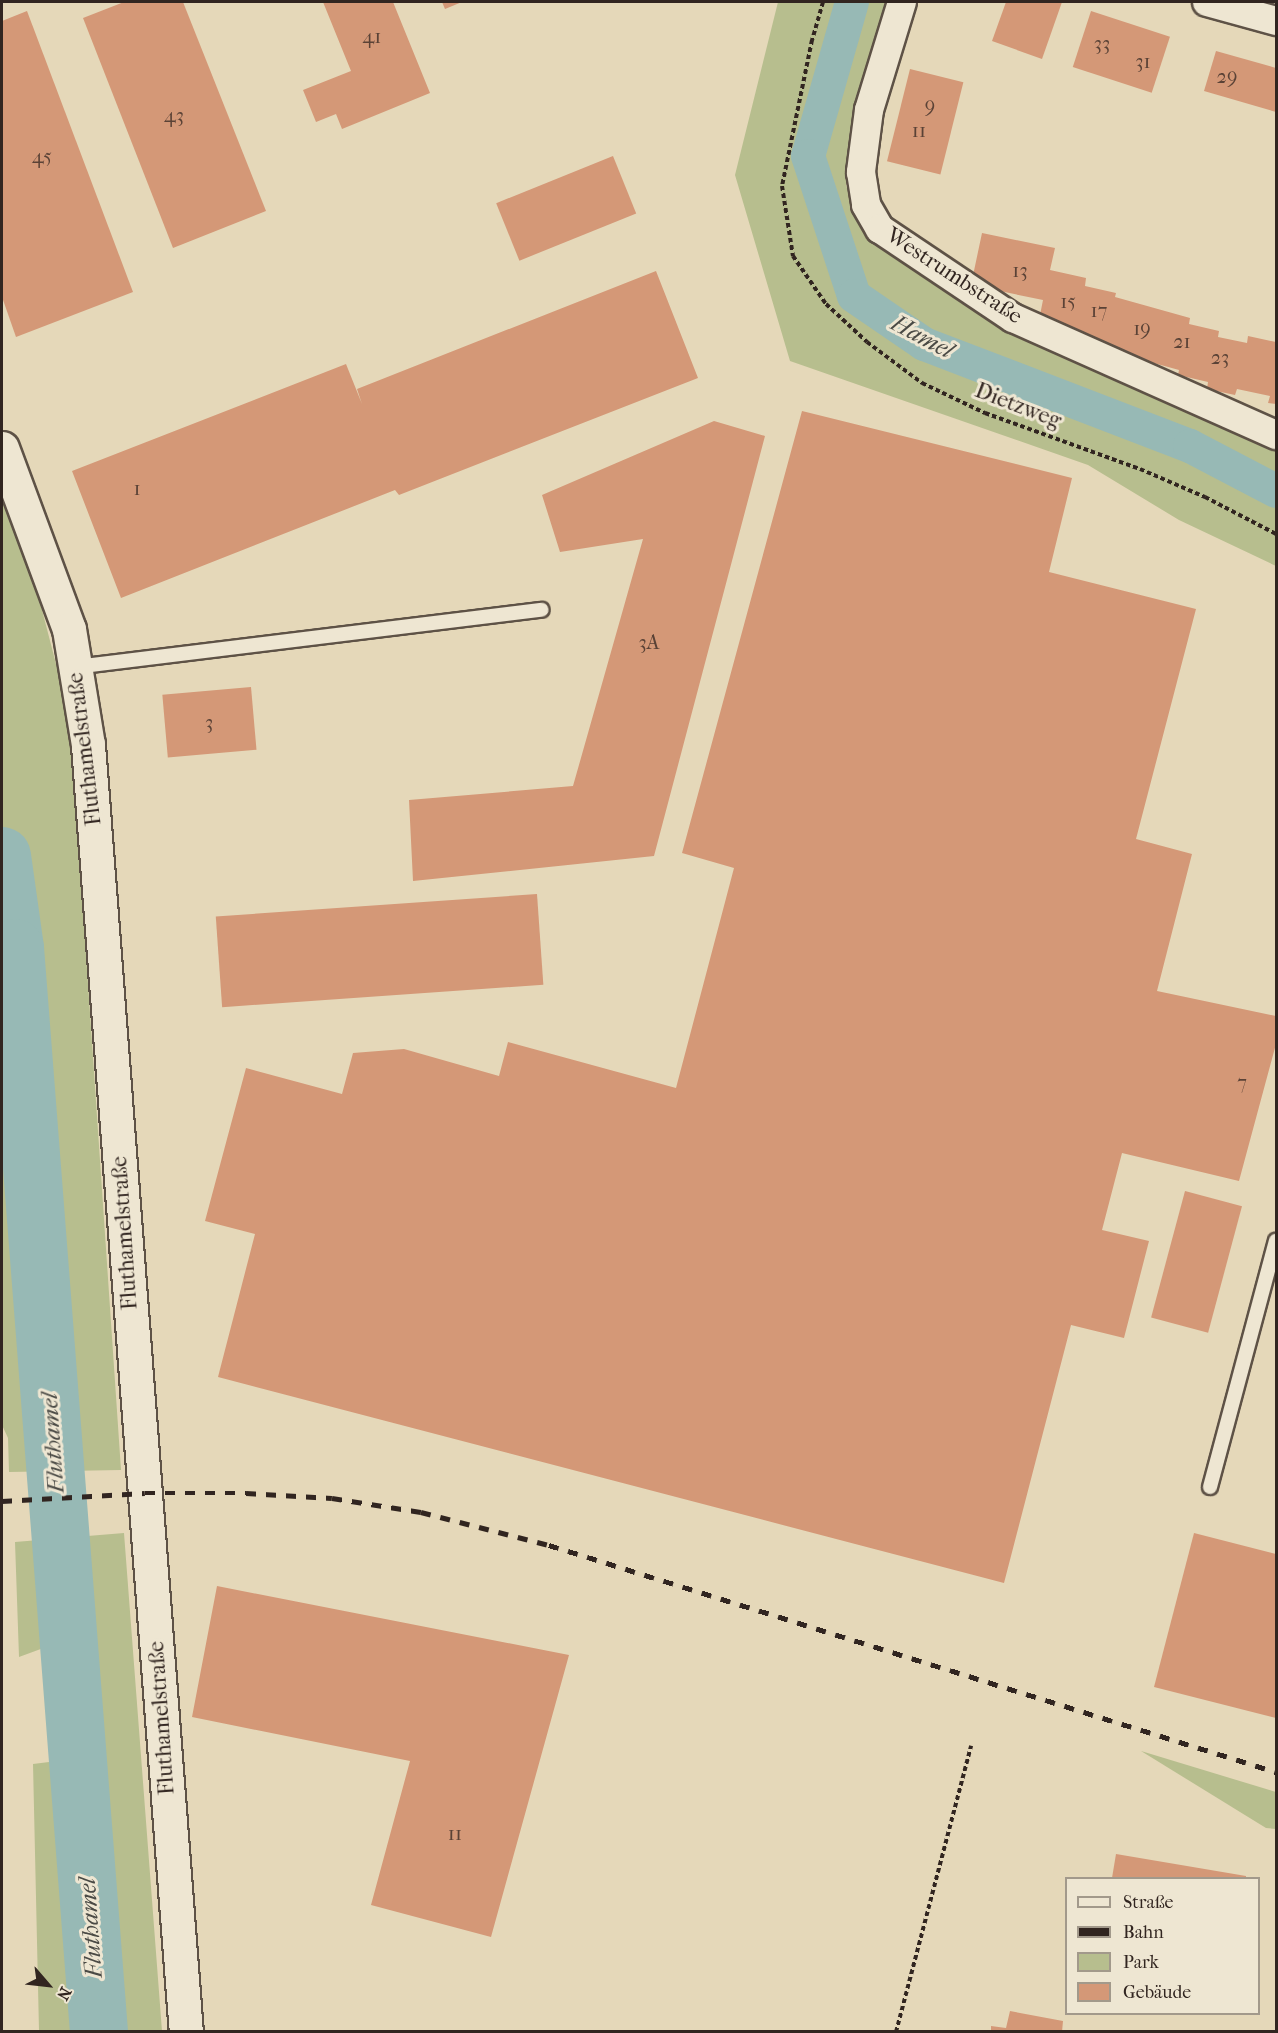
<!DOCTYPE html>
<html>
<head>
<meta charset="utf-8">
<style>
	body { margin:0 }
	#map { position:relative; width:1278px; height:2033px; overflow:hidden; background:#e5d8b9; font-family:"IM FELL French Canon",serif }
	div>[style] { position:absolute }
	.green>* { inset:0; background:#b7be8e }
	.canal>* { height:34px; margin:-17px; padding:0 17px; transform-origin:17px; border-radius:17px; background:#97b9b5 }
	.river>* { height:58px; margin:-29px; padding:0 29px; transform-origin:29px; border-radius:29px; background:#97b9b5 }
	.building>* { inset:0; background:#d49877; transform-origin:0 0 }
	.path>* { height:4px; margin-top:-2px; transform-origin:0; background:repeating-linear-gradient(90deg,#312520 0 4.5px,transparent 0 7.5px) }
	.roads { filter:drop-shadow(2px 0 #5e5246) drop-shadow(-2px 0 #5e5246) drop-shadow(0 2px #5e5246) drop-shadow(0 -2px #5e5246) }
	.lane>* { height:14px; margin:-7px; padding:0 7px; transform-origin:7px; border-radius:7px; background:#eee6d2 }
	.street>* { height:28px; margin:-14px; padding:0 14px; transform-origin:14px; border-radius:14px; background:#eee6d2 }
	.secondary>* { height:33px; margin:-16.5px; padding:0 16.5px; transform-origin:16.5px; border-radius:16.5px; background:#eee6d2 }
	.rail>* { height:4.5px; margin-top:-2.25px; transform-origin:0; background:repeating-linear-gradient(90deg,#312520 0 10px,transparent 0 20px) }
	span { translate:-50% -50%; white-space:nowrap; text-align:center; line-height:1.15; -webkit-text-stroke:6px #eee6d2; paint-order:stroke }
	.number-label { font-size:20px; color:#5a4236 }
	.number-label span { -webkit-text-stroke-width:0 }
	.street-label { font-size:22px; color:#312520 }
	.water-label { font-size:24px; color:#4a4a45; font-style:italic }
	.frame { position:absolute; inset:0; border:3px solid #312520; pointer-events:none }
	.legend { position:absolute; left:1065px; top:1877px; width:195px; height:138px; box-sizing:border-box; background:#eee6d2; border:2px solid #a2998b; margin:0; padding:8px 10px; list-style:none; font-size:18px; color:#312520 }
	.legend li { display:flex; align-items:center; gap:12px; height:30px }
	.legend b { width:30px; border:2px solid #a2998b }
	.north { position:absolute; left:18px; top:1955px; width:60px; height:60px; -webkit-text-stroke:4px #eee6d2; paint-order:stroke; rotate:118deg; font-size:16px; font-weight:700; line-height:24px; text-align:center; color:#312520 }
	.north::after { content:''; display:block; margin:auto; width:21px; height:27px; background:#312520; clip-path:polygon(50% 0,100% 100%,50% 72%,0 100%) }
</style>
</head>
<body>
<div id="map">
	<div class="green">
		<div style="clip-path:polygon(778px 2px,891px 2px,857px 113px,846px 185px,857px 219px,881px 245px,1276px 443px,1276px 566px,1179px 520px,1088px 465px,790px 361px,735px 175px)"></div>
		<div style="clip-path:polygon(2px 499px,34px 579px,70px 718px,121px 1470px,9px 1472px,8px 1438px,2px 1425px)"></div>
		<div style="clip-path:polygon(124px 1533px,162px 2031px,39px 2031px,33px 1764px,57px 1761px,46px 1694px,61px 1679px,57px 1643px,19px 1657px,15px 1542px)"></div>
		<div style="clip-path:polygon(1141px 1751px,1276px 1792px,1276px 1829px,1266px 1828px)"></div>
	</div>
	<div class="canal">
		<div style="left:852px;top:2px;width:160px;rotate:105.9deg"></div>
		<div style="left:808px;top:156px;width:147px;rotate:71.8deg"></div>
		<div style="left:854px;top:296px;width:85px;rotate:34.4deg"></div>
		<div style="left:924px;top:344px;width:285px;rotate:21deg"></div>
		<div style="left:1190px;top:446px;width:97px;rotate:27.6deg"></div>
	</div>
	<div class="river">
		<div style="left:2px;top:856px;width:93px;rotate:82deg"></div>
		<div style="left:15px;top:948px;width:1087px;rotate:85.57deg"></div>
	</div>
	<div class="building">
		<div style="clip-path:polygon(124px 2px,183px 2px,266px 211px,173px 248px,83px 18px)"></div>
		<div style="clip-path:polygon(323px 2px,393px 2px,430px 93px,342px 129px,336px 114px,316px 122px,303px 90px,351px 71px)"></div>
		<div style="clip-path:polygon(442px 2px,462px 2px,445px 9px)"></div>
		<div style="clip-path:polygon(1006px 2px,1062px 2px,1042px 59px,992px 41px)"></div>
		<div style="clip-path:polygon(27px 11px,133px 292px,16px 337px,2px 297px,2px 21px)"></div>
		<div style="left:1091px;top:11px;width:83px;height:59px;rotate:18deg"></div>
		<div style="clip-path:polygon(1216px 51px,1276px 68px,1276px 112px,1204px 91px)"></div>
		<div style="left:910px;top:69px;width:55px;height:95px;rotate:14deg"></div>
		<div style="left:613px;top:156px;width:62px;height:126px;rotate:68deg"></div>
		<div style="clip-path:polygon(982px 233px,1055px 248px,1050px 270px,1086px 278px,1085px 286px,1116px 293px,1115px 297px,1190px 318px,1189px 324px,1219px 331px,1218px 337px,1247px 343px,1248px 336px,1276px 342px,1276px 404px,1268px 403px,1270px 396px,1237px 389px,1235px 395px,1207px 389px,1208px 382px,1178px 375px,1179px 370px,1103px 349px,1073px 336px,1075px 328px,1039px 320px,1043px 300px,971px 285px)"></div>
		<div style="clip-path:polygon(656px 271px,698px 378px,399px 495px,395px 490px,121px 598px,72px 471px,346px 364px,362px 404px,357px 389px)"></div>
		<div style="clip-path:polygon(802px 411px,1072px 478px,1049px 572px,1196px 609px,1136px 839px,1192px 854px,1157px 991px,1276px 1016px,1276px 1044px,1239px 1181px,1122px 1153px,1102px 1230px,1149px 1241px,1124px 1338px,1071px 1325px,1004px 1583px,218px 1377px,255px 1234px,205px 1221px,246px 1068px,342px 1094px,353px 1053px,404px 1049px,499px 1076px,508px 1042px,676px 1088px,734px 868px,682px 853px)"></div>
		<div style="clip-path:polygon(714px 421px,765px 436px,654px 856px,413px 881px,409px 800px,573px 786px,643px 539px,560px 552px,542px 495px)"></div>
		<div style="left:251px;top:687px;width:63px;height:89px;rotate:85deg"></div>
		<div style="left:537px;top:894px;width:91px;height:322px;rotate:86deg"></div>
		<div style="left:1185px;top:1191px;width:59px;height:131px;rotate:15deg"></div>
		<div style="clip-path:polygon(1194px 1533px,1276px 1554px,1276px 1718px,1154px 1687px)"></div>
		<div style="clip-path:polygon(217px 1586px,569px 1655px,491px 1937px,371px 1905px,410px 1761px,192px 1717px)"></div>
		<div style="clip-path:polygon(1116px 1854px,1246px 1876px,1246px 1878px,1112px 1878px)"></div>
		<div style="clip-path:polygon(1010px 2011px,1063px 2021px,1062px 2032px,991px 2032px,991px 2026px,1006px 2028px)"></div>
	</div>
	<div class="path">
		<div style="left:823px;top:2px;width:40px;rotate:106deg"></div>
		<div style="left:812px;top:40px;width:149px;rotate:101.6deg"></div>
		<div style="left:782px;top:186px;width:71px;rotate:81.1deg"></div>
		<div style="left:793px;top:256px;width:58px;rotate:55.5deg"></div>
		<div style="left:826px;top:304px;width:56px;rotate:42.8deg"></div>
		<div style="left:867px;top:342px;width:69px;rotate:36.7deg"></div>
		<div style="left:922px;top:383px;width:70px;rotate:25.5deg"></div>
		<div style="left:985px;top:413px;width:165px;rotate:19.9deg"></div>
		<div style="left:1140px;top:469px;width:71px;rotate:23.3deg"></div>
		<div style="left:1205px;top:497px;width:80px;rotate:27.5deg"></div>
		<div style="left:896px;top:2032px;width:296px;rotate:-75.3deg"></div>
	</div>
	<div class="roads">
		<div class="lane">
			<div style="left:75px;top:667px;width:470px;rotate:-7deg"></div>
			<div style="left:1210px;top:1487px;width:255px;rotate:-75deg"></div>
		</div>
		<div class="street">
			<div style="left:902px;top:2px;width:113px;rotate:107deg"></div>
			<div style="left:869px;top:110px;width:63px;rotate:97.4deg"></div>
			<div style="left:861px;top:172px;width:33px;rotate:81deg"></div>
			<div style="left:866px;top:205px;width:28px;rotate:60deg"></div>
			<div style="left:880px;top:229px;width:160px;rotate:33.8deg"></div>
			<div style="left:1013px;top:318px;width:288px;rotate:24deg"></div>
			<div style="left:1207px;top:2px;width:72px;rotate:15.4deg"></div>
		</div>
		<div class="secondary">
			<div style="left:2px;top:448px;width:193px;rotate:69.7deg"></div>
			<div style="left:69px;top:629px;width:118px;rotate:80.7deg"></div>
			<div style="left:88px;top:745px;width:1291px;rotate:85.65deg"></div>
		</div>
	</div>
	<div class="rail">
		<div style="left:2px;top:1501px;width:143px;rotate:-3.2deg"></div>
		<div style="left:145px;top:1493px;width:101px"></div>
		<div style="left:246px;top:1493px;width:86px;rotate:3.3deg"></div>
		<div style="left:332px;top:1498px;width:90px;rotate:8.9deg"></div>
		<div style="left:421px;top:1512px;width:132px;rotate:14.5deg"></div>
		<div style="left:549px;top:1545px;width:762px;rotate:17.34deg"></div>
	</div>
	<div class="number-label">
		<span style="left:372px;top:36px">41</span>
		<span style="left:1102px;top:43px">33</span>
		<span style="left:1143px;top:61px">31</span>
		<span style="left:1227px;top:76px">29</span>
		<span style="left:930px;top:105px">9</span>
		<span style="left:174px;top:115px">43</span>
		<span style="left:919px;top:130px">11</span>
		<span style="left:42px;top:156px">45</span>
		<span style="left:1020px;top:270px">13</span>
		<span style="left:1068px;top:301px">15</span>
		<span style="left:1099px;top:310px">17</span>
		<span style="left:1142px;top:328px">19</span>
		<span style="left:1182px;top:341px">21</span>
		<span style="left:1220px;top:357px">23</span>
		<span style="left:137px;top:488px">1</span>
		<span style="left:649px;top:642px">3A</span>
		<span style="left:209px;top:722px">3</span>
		<span style="left:1242px;top:1082px">7</span>
		<span style="left:455px;top:1833px">11</span>
	</div>
	<div class="street-label">
		<span style="left:954px;top:276px;rotate:33deg">Westrumbstraße</span>
		<span style="left:1018px;top:406px;rotate:21deg">Dietzweg</span>
		<span style="left:85px;top:749px;rotate:-97deg">Fluthamelstraße</span>
		<span style="left:125px;top:1233px;rotate:-94deg">Fluthamelstraße</span>
		<span style="left:162px;top:1718px;rotate:-94deg">Fluthamelstraße</span>
	</div>
	<div class="water-label">
		<span style="left:922px;top:337px;rotate:28deg">Hamel</span>
		<span style="left:53px;top:1443px;rotate:-94deg">Fluthamel</span>
		<span style="left:91px;top:1928px;rotate:-94deg">Fluthamel</span>
	</div>
	<div class="frame"></div>
	<ul class="legend">
	<li><b style="height:8px;background:#eee6d2"></b>Straße</li>
	<li><b style="height:8px;background:#312520"></b>Bahn</li>
	<li><b style="height:16px;background:#b7be8e"></b>Park</li>
	<li><b style="height:16px;background:#d49877"></b>Gebäude</li>
	</ul>
	<div class="north">N</div>
</div>
</body>
</html>
